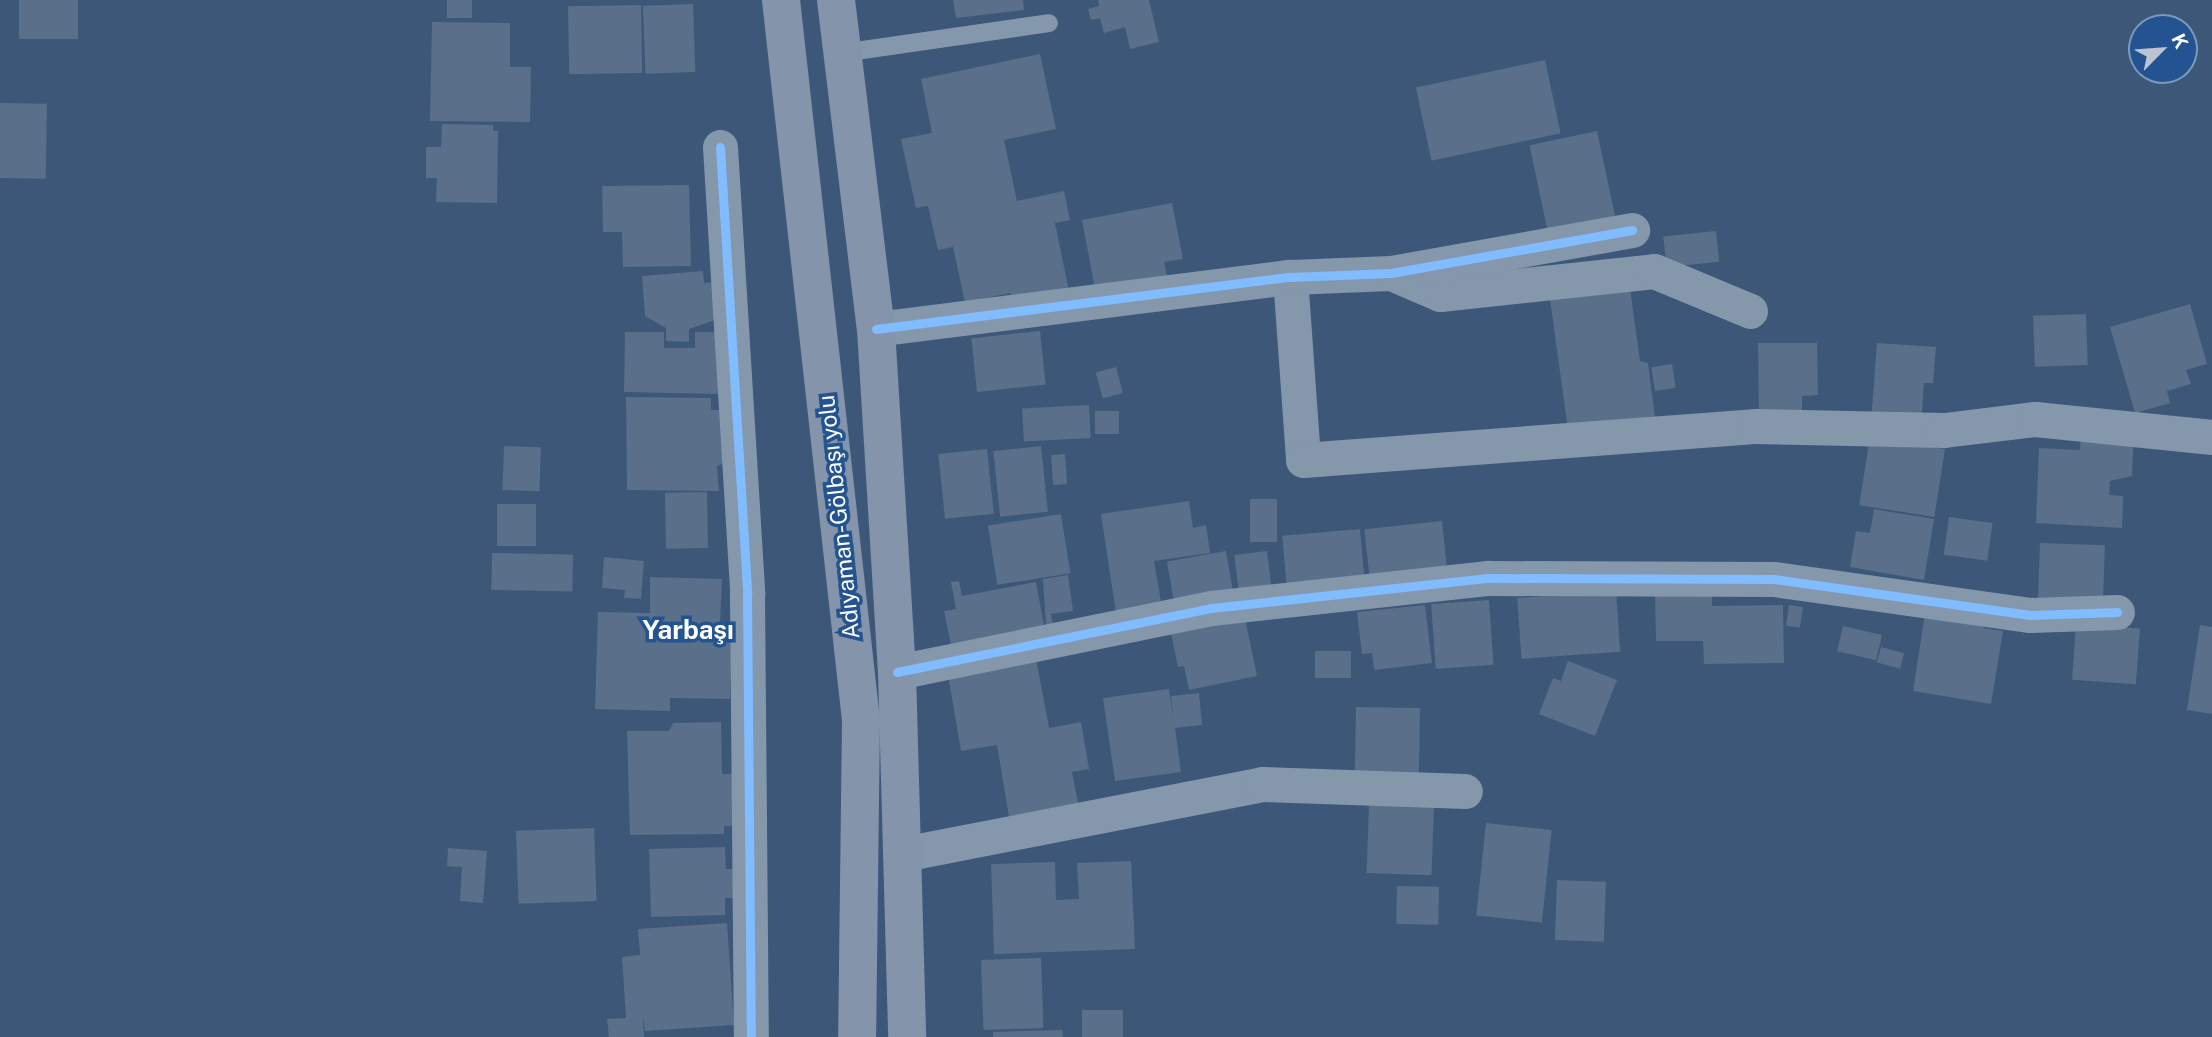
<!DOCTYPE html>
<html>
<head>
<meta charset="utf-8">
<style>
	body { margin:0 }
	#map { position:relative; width:2212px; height:1037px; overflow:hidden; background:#3c5778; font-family:"Public Sans",sans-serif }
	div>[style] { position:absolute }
	.building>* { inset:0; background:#5a6f89; transform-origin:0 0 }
	.service>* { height:18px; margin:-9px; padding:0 9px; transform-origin:9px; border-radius:9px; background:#8497ab }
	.minor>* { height:35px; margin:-17.5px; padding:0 17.5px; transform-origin:17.5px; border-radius:17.5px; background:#8497ab }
	.trunk>* { height:38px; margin:-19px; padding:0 19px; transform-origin:19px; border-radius:19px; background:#8394ab }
	.cycleway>* { height:9px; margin:-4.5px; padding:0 4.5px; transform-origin:4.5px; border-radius:4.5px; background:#80bcff }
	span { translate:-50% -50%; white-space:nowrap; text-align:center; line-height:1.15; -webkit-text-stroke:7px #235491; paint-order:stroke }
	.street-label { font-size:23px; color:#fff }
	.quarter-label { font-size:26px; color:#fff; font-weight:700 }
	.north { position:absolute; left:2128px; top:14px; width:70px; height:70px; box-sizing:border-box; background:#235491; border:2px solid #7b98bd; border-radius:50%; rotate:65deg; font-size:19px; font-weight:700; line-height:28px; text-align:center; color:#fff }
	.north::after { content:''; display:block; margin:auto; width:24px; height:32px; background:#bbc4d0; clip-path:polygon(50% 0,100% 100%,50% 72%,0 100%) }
</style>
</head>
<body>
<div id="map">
	<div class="building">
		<div style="left:19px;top:0;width:59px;height:39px"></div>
		<div style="left:447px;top:0;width:25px;height:18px"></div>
		<div style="clip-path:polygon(953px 0,1023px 0,1024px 10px,956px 18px)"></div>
		<div style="clip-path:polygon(1098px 0,1149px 0,1159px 42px,1130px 49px,1125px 27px,1104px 33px,1100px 18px,1091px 20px,1088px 9px,1099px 6px)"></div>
		<div style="left:693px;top:4px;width:68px;height:50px;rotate:88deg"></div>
		<div style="left:641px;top:5px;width:68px;height:73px;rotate:89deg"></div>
		<div style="clip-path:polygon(432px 22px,510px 23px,510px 67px,531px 67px,530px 122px,430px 121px)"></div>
		<div style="clip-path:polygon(1040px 54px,1056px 129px,1004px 140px,1017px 201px,1064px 191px,1070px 220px,1055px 223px,1069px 291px,1014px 303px,1011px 293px,965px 302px,953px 247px,938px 250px,928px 206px,916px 208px,901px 139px,932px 133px,921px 79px)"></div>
		<div style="left:1545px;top:60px;width:75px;height:132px;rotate:78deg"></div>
		<div style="left:0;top:103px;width:47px;height:75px;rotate:1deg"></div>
		<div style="clip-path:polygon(442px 124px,493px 125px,493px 131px,498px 131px,497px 203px,436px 202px,437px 178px,426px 178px,426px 147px,441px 147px)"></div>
		<div style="left:1597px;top:131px;width:90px;height:69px;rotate:78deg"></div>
		<div style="clip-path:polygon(689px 185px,691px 266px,623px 267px,622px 232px,603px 232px,602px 186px)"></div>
		<div style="clip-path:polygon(1172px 203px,1183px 259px,1164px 262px,1168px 280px,1096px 294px,1082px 220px)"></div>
		<div style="left:1716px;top:231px;width:31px;height:53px;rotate:84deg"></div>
		<div style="clip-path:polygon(703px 271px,704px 283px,715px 282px,718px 319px,689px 329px,689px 342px,666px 341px,666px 328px,645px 316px,642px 276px)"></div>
		<div style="clip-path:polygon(1629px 281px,1640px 361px,1648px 363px,1656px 425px,1569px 437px,1549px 292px)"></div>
		<div style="clip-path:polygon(2190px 304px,2207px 364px,2186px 370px,2191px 384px,2167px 391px,2170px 403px,2135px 413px,2110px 327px)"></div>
		<div style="left:2086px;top:314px;width:51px;height:53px;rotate:88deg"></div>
		<div style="left:1040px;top:331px;width:54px;height:69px;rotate:84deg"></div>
		<div style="clip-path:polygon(625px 332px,664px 332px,664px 348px,695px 348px,695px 332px,719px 332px,718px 394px,624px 392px)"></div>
		<div style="clip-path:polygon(1758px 343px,1817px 343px,1818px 395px,1802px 396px,1802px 413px,1759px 413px)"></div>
		<div style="clip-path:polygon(1877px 343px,1936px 347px,1933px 383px,1924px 383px,1921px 426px,1871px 422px)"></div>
		<div style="left:1672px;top:364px;width:24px;height:21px;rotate:81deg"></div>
		<div style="left:1116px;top:367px;width:27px;height:21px;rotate:75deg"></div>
		<div style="clip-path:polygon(626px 397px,711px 398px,711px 410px,726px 410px,725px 463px,717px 466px,719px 491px,627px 490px)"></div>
		<div style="left:1089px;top:405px;width:33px;height:67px;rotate:87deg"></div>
		<div style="left:1095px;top:411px;width:24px;height:23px"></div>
		<div style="clip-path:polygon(2081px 430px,2134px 432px,2132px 476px,2110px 481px,2109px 495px,2123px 496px,2122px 528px,2036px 523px,2039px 448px,2080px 450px)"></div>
		<div style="left:1870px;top:437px;width:76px;height:69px;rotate:9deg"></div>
		<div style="left:504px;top:446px;width:37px;height:44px;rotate:2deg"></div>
		<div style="left:1041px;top:446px;width:66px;height:48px;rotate:84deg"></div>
		<div style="left:987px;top:449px;width:65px;height:49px;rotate:84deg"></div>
		<div style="left:1065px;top:454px;width:30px;height:14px;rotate:86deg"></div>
		<div style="left:707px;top:492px;width:56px;height:42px;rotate:89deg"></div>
		<div style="left:1250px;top:499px;width:27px;height:43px"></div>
		<div style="clip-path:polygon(1189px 501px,1193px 528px,1206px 525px,1210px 553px,1154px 561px,1163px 613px,1117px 620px,1101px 514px)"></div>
		<div style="left:497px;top:504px;width:39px;height:42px"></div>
		<div style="clip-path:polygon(1874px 509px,1934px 519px,1924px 580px,1850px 567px,1856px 531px,1870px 533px)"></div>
		<div style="left:1061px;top:514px;width:60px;height:74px;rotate:81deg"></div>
		<div style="left:1949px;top:517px;width:44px;height:38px;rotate:8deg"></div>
		<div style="left:1442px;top:521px;width:57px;height:78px;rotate:84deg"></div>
		<div style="left:1360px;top:529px;width:58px;height:78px;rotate:85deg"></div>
		<div style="left:2040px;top:543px;width:65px;height:63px;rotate:2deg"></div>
		<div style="left:1226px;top:551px;width:51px;height:60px;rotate:80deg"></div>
		<div style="left:1267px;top:551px;width:40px;height:33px;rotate:83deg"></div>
		<div style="left:492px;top:553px;width:81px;height:37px;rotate:1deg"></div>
		<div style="clip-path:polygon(604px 557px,644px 561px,641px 599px,624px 598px,625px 590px,602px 588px)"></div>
		<div style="clip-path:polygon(1068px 575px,1073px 611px,1051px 614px,1053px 625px,1046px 625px,1043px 579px)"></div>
		<div style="clip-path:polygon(650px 577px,722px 579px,720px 625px,732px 625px,730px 699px,670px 698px,670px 711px,595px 709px,598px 612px,650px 613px)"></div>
		<div style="clip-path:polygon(959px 581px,962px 596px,1036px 582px,1045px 631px,952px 650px,944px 611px,956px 609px,951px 582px)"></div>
		<div style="left:1616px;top:591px;width:61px;height:99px;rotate:86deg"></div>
		<div style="clip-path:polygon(1712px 593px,1712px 606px,1783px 605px,1784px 663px,1704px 664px,1703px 641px,1656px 641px,1655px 594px)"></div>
		<div style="left:1489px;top:600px;width:65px;height:58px;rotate:86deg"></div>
		<div style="clip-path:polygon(1425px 605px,1432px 663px,1374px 670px,1372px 653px,1362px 654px,1357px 612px)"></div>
		<div style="left:1789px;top:605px;width:14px;height:21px;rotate:8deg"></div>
		<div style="clip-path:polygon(1926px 607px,1986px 609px,1983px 628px,2003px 631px,1991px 704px,1913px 691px)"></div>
		<div style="clip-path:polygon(1245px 618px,1257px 676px,1189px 690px,1184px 666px,1178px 667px,1171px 633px)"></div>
		<div style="left:2076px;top:624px;width:64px;height:56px;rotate:4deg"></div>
		<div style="clip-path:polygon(2200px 625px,2212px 627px,2212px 714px,2187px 710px)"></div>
		<div style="left:1843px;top:626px;width:40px;height:26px;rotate:13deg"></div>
		<div style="left:1881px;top:647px;width:24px;height:16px;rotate:15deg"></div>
		<div style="left:1315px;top:651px;width:36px;height:27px"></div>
		<div style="clip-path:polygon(1035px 653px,1049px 728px,1081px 722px,1089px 769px,1072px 772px,1080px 813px,1009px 817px,997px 745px,961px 751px,947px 669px)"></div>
		<div style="clip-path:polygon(1568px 661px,1617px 680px,1595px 736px,1539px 714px,1553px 678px,1561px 681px)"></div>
		<div style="clip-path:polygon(1169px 689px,1173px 717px,1171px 696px,1199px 693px,1202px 725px,1175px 728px,1181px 772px,1115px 781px,1103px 698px)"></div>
		<div style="left:1356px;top:707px;width:64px;height:70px;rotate:1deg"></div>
		<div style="clip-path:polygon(721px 722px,722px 774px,735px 774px,736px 826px,724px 826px,724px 834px,630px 835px,627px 731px,669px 731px,673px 723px)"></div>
		<div style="left:1369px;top:804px;width:65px;height:69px;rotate:2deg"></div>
		<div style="left:1486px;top:823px;width:66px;height:93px;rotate:6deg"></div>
		<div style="left:594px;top:828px;width:73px;height:78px;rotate:88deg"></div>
		<div style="clip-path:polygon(725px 847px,726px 869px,733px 869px,733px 898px,725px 898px,725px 915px,651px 917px,649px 849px)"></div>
		<div style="clip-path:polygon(448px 848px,487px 851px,483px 903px,460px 901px,462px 867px,447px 866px)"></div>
		<div style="clip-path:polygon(1131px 861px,1135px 949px,994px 954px,991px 864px,1055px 862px,1056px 900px,1079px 899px,1077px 863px)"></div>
		<div style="left:1557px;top:880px;width:49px;height:60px;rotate:2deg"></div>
		<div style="left:1397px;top:886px;width:42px;height:38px;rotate:1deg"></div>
		<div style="clip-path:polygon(727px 923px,734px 1025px,645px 1031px,643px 1016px,644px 1037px,609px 1037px,607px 1019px,626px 1018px,622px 957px,640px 955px,638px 929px)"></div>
		<div style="left:1041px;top:958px;width:70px;height:60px;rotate:88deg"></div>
		<div style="left:1123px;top:1010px;width:27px;height:41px;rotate:90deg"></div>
		<div style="clip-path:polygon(1062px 1030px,1063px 1037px,993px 1037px,993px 1032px)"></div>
	</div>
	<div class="service">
		<div style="left:842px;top:53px;width:209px;rotate:-8.2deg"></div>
	</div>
	<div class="minor">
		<div style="left:720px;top:147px;width:448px;rotate:86.5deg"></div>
		<div style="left:747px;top:594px;width:443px;rotate:89.5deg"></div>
		<div style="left:1391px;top:273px;width:53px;rotate:23.2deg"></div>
		<div style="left:1440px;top:294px;width:215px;rotate:-6.1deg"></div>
		<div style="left:1654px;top:271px;width:104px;rotate:22.6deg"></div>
		<div style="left:1290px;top:277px;width:183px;rotate:85.9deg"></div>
		<div style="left:1303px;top:460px;width:452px;rotate:-4.3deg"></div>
		<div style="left:1754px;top:426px;width:190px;rotate:1.2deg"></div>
		<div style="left:1944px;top:430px;width:92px;rotate:-6.9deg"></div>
		<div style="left:2035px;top:419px;width:178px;rotate:5.8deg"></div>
		<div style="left:876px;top:329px;width:417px;rotate:-7.2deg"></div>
		<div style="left:1290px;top:277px;width:101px;rotate:-2.3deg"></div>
		<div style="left:1391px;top:273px;width:245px;rotate:-10.1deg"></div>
		<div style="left:897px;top:672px;width:320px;rotate:-11.5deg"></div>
		<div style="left:1211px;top:608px;width:279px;rotate:-6.2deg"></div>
		<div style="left:1488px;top:578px;width:286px;rotate:0.2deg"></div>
		<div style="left:1774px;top:579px;width:259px;rotate:8deg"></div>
		<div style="left:2030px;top:615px;width:87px;rotate:-2deg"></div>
		<div style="left:903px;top:854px;width:366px;rotate:-11deg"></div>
		<div style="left:1262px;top:784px;width:203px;rotate:2deg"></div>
	</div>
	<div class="trunk">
		<div style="left:781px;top:0;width:724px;rotate:83.66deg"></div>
		<div style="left:861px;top:720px;width:317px;rotate:90.7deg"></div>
		<div style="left:836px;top:0;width:331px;rotate:83.1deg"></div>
		<div style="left:876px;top:329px;width:344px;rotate:86.5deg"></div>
		<div style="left:897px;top:672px;width:365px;rotate:88.4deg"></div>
	</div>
	<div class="cycleway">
		<div style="left:720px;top:147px;width:448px;rotate:86.5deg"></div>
		<div style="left:747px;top:594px;width:443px;rotate:89.5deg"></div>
		<div style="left:876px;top:329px;width:417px;rotate:-7.2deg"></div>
		<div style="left:1290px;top:277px;width:101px;rotate:-2.3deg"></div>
		<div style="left:1391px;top:273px;width:245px;rotate:-10.1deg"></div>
		<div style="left:897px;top:672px;width:320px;rotate:-11.5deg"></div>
		<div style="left:1211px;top:608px;width:279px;rotate:-6.2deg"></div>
		<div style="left:1488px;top:578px;width:286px;rotate:0.2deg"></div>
		<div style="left:1774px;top:579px;width:259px;rotate:8deg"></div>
		<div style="left:2030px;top:615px;width:87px;rotate:-2deg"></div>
	</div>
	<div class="street-label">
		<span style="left:839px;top:517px;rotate:-96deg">Adıyaman-Gölbaşı yolu</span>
	</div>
	<div class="quarter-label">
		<span style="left:688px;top:630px">Yarbaşı</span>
	</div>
	<div class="north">K</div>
</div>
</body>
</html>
